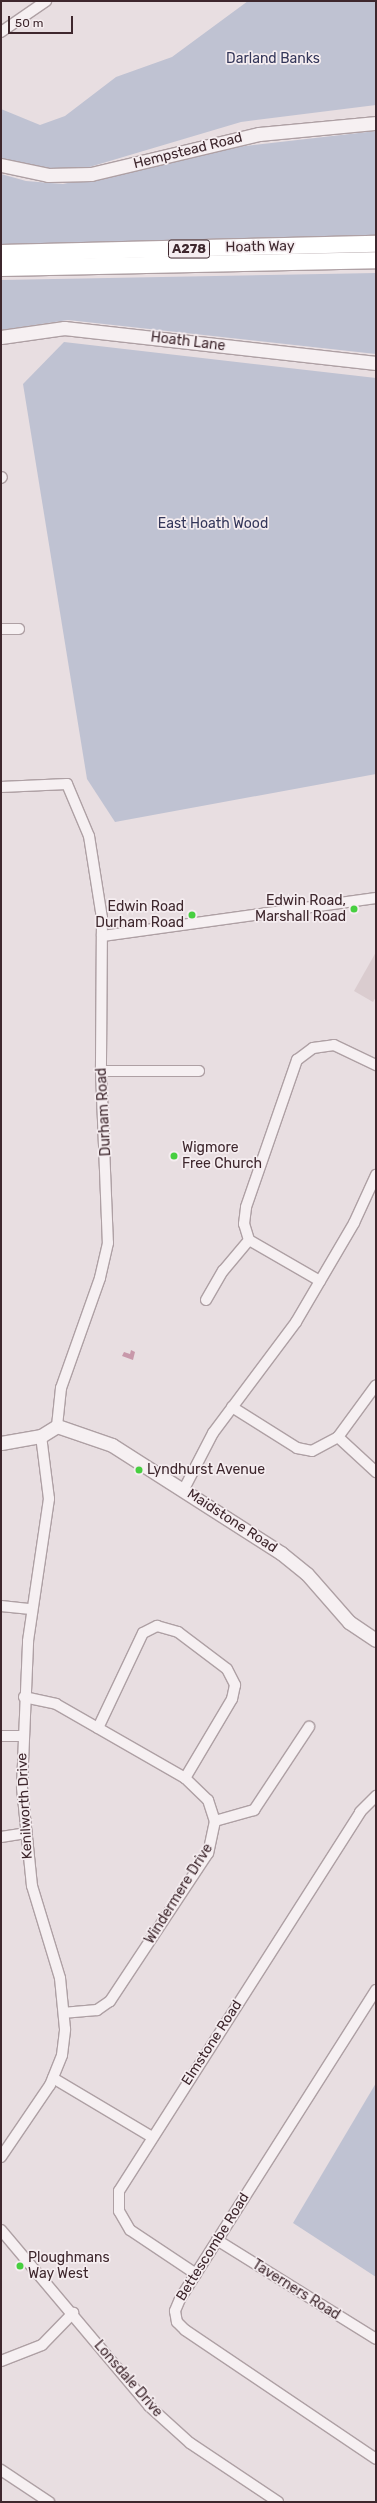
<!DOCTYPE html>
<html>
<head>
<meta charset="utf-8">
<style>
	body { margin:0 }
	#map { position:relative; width:377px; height:2503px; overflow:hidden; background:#e8dee1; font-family:Rubik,sans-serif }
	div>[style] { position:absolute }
	.built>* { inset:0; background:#dacccf }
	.green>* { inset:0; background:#bfc2d2 }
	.water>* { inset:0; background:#c898aa }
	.roads { filter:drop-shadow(1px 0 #aea0a4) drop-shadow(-1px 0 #aea0a4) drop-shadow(0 1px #aea0a4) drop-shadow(0 -1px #aea0a4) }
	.minor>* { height:10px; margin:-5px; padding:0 5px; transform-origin:5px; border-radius:5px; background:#f6f0f2 }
	.tertiary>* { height:13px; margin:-6.5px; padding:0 6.5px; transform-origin:6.5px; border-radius:6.5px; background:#f6f0f2 }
	.primary>* { height:16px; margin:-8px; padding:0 8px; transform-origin:8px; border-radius:8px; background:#fff }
	.dots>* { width:11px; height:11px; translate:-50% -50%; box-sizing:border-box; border:2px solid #f5edf0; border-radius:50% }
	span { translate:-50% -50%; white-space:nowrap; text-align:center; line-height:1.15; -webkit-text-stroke:3.5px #f5edf0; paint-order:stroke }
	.shield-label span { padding:1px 3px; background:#f5edf0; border:1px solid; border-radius:3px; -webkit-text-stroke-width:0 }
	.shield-label { font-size:13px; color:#3e272d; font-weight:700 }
	.park-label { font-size:14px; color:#34375a }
	.street-label { font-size:14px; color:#3e272d }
	.poi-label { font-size:14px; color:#3e272d }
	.right { translate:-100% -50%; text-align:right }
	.left { translate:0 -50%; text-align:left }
	.frame { position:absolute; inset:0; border:2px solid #3e272d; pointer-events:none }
	.scale { position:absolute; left:8px; top:16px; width:65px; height:18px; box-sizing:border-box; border:2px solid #3e272d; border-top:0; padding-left:5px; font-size:12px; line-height:14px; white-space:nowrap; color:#3e272d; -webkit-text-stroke:3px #f5edf0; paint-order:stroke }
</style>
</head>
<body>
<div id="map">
	<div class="built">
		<div style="clip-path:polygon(376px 952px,376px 997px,373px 1002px,354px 991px)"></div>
	</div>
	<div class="green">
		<div style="clip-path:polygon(248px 1px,376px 1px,376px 105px,241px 122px,76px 171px,40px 169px,1px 159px,1px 109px,40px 125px,65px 116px,116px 77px,172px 57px)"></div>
		<div style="clip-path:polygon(376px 131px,376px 237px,1px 247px,1px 174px,26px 181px,63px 184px,237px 147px)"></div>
		<div style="clip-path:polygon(376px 273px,376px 354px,68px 320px,1px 330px,1px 280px)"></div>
		<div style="clip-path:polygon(64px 342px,376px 378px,376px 774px,115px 822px,87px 779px,23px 384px)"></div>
		<div style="clip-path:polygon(376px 2083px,376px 2277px,293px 2223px)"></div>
	</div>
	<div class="water">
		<div style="clip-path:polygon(131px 1350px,135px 1352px,133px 1360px,122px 1356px,124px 1352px,130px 1354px)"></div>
	</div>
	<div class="roads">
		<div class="minor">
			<div style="left:1px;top:32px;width:55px;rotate:-34.6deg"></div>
			<div style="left:1px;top:478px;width:1px;rotate:-45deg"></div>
			<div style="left:1px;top:629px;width:18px"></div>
			<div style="left:1px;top:787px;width:66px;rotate:-2.6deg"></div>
			<div style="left:67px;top:784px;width:56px;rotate:67.1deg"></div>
			<div style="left:89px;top:836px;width:83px;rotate:81deg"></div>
			<div style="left:102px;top:918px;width:153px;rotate:90.4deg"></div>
			<div style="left:101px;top:1071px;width:172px;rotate:87.7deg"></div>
			<div style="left:108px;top:1243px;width:36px;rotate:103deg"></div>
			<div style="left:100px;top:1278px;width:117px;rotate:109.5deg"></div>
			<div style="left:61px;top:1388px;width:38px;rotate:96deg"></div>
			<div style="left:102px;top:936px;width:277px;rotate:-7.9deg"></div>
			<div style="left:101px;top:1071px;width:98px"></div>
			<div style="left:320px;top:1281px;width:82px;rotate:-150deg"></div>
			<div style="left:249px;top:1240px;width:17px;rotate:-107deg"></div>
			<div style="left:244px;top:1224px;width:17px;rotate:-83deg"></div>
			<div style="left:246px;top:1207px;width:156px;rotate:-70.9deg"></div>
			<div style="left:297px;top:1060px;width:20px;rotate:-37deg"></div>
			<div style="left:313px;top:1048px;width:21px;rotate:-8deg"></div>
			<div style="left:334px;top:1045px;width:47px;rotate:25.5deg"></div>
			<div style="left:206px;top:1300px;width:34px;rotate:-60deg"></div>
			<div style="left:223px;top:1271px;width:40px;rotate:-50deg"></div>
			<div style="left:232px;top:1407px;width:77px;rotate:32.2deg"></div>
			<div style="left:297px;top:1448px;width:15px;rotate:11deg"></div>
			<div style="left:312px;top:1451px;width:30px;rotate:-28deg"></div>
			<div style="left:338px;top:1437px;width:64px;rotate:-53.8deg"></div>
			<div style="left:338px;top:1437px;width:52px;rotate:42.6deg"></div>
			<div style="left:184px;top:1489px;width:63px;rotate:-62.6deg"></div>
			<div style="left:213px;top:1433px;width:139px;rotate:-53.2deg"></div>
			<div style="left:296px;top:1322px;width:115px;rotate:-59.6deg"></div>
			<div style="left:354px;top:1223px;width:53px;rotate:-65.4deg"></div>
			<div style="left:1px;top:1606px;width:30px;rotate:6deg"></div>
			<div style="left:24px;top:1697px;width:33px;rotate:12deg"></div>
			<div style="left:56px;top:1704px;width:149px;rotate:29.8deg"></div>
			<div style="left:185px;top:1778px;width:32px;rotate:44deg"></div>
			<div style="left:208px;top:1800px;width:22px;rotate:72deg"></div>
			<div style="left:215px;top:1821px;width:33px;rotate:102deg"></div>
			<div style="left:208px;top:1853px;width:178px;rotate:123.5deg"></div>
			<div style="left:110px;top:2001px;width:16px;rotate:145deg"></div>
			<div style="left:97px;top:2010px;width:32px;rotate:175deg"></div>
			<div style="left:98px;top:1728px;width:105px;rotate:-64.7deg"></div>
			<div style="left:143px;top:1633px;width:16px;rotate:-27deg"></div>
			<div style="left:157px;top:1626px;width:22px;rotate:16deg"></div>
			<div style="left:178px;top:1632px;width:61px;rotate:37.1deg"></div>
			<div style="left:227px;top:1669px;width:18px;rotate:63deg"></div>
			<div style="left:235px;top:1685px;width:14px;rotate:102deg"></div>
			<div style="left:232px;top:1699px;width:92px;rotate:120.7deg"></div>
			<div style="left:1px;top:1736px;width:21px"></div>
			<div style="left:215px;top:1821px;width:41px;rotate:-15.8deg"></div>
			<div style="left:254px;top:1810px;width:100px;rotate:-56.5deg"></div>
			<div style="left:1px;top:1837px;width:25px;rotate:-9deg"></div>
			<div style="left:376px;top:1990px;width:366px;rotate:122.4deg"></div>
			<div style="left:180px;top:2299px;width:13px;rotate:113deg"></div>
			<div style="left:175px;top:2311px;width:11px;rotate:80deg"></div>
			<div style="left:177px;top:2322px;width:11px;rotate:45deg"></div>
			<div style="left:185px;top:2330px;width:230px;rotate:34deg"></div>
			<div style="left:53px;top:2078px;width:115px;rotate:30.8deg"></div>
			<div style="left:1px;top:2157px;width:87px;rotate:-55.8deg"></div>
			<div style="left:50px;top:2085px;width:32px;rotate:-68deg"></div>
			<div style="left:62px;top:2055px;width:26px;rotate:-83deg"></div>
			<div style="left:65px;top:2029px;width:51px;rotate:-95.6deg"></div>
			<div style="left:60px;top:1978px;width:96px;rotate:-106.9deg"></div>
			<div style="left:32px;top:1886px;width:100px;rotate:-95.8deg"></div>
			<div style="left:22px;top:1787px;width:146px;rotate:-87.6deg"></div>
			<div style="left:28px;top:1641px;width:144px;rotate:-81.6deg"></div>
			<div style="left:49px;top:1499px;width:64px;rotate:-97.2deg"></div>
			<div style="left:1px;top:2230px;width:230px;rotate:49.9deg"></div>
			<div style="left:149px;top:2406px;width:55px;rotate:42.1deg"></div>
			<div style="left:190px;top:2443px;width:106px;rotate:33.8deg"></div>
			<div style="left:217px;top:2240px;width:187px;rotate:31.9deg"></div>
			<div style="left:196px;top:2274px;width:79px;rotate:-146.3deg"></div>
			<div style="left:130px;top:2230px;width:22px;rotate:-120deg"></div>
			<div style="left:119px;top:2211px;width:20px;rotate:-90deg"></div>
			<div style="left:119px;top:2191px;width:449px;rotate:-57.5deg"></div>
			<div style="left:360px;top:1812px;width:23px;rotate:-45deg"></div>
			<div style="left:1px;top:2361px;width:44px;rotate:-21.3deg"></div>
			<div style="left:42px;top:2345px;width:45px;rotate:-45.9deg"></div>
			<div style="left:1px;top:2470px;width:58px;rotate:33.7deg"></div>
		</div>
		<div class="tertiary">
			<div style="left:1px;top:165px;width:48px;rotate:12deg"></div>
			<div style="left:48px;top:175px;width:43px;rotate:-1.3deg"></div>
			<div style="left:91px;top:174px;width:173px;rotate:-13.4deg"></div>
			<div style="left:259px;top:134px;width:118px;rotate:-5.4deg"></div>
			<div style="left:1px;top:337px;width:64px;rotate:-8.1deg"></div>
			<div style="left:64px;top:328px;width:314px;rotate:6.4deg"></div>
			<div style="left:1px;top:1443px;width:41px;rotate:-9.9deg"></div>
			<div style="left:41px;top:1436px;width:19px;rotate:-32deg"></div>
			<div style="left:57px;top:1426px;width:58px;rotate:19.1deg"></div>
			<div style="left:112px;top:1445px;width:201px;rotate:32.6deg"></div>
			<div style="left:281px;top:1553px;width:33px;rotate:39deg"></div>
			<div style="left:307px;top:1574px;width:64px;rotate:48.8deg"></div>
			<div style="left:349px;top:1622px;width:32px;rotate:34deg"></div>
		</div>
		<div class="primary">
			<div style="left:1px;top:253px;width:375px;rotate:-1.4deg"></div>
			<div style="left:1px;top:268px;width:375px;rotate:-1.2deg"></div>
		</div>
	</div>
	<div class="dots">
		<div style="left:354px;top:909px;background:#47cf40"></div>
		<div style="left:192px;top:915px;background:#47cf40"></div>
		<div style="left:174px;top:1156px;background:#47cf40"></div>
		<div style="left:139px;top:1470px;background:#47cf40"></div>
		<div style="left:20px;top:2266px;background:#47cf40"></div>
	</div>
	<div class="shield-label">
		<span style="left:189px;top:249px">A278</span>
	</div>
	<div class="park-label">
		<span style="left:273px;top:59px">Darland Banks</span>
		<span style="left:213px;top:524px">East Hoath Wood</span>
	</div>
	<div class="street-label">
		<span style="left:188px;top:151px;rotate:-14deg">Hempstead Road</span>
		<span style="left:260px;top:247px;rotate:-1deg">Hoath Way</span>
		<span style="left:188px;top:342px;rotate:7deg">Hoath Lane</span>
		<span style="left:104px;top:1112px;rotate:-93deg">Durham Road</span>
		<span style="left:232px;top:1521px;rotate:33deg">Maidstone Road</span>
		<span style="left:25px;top:1806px;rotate:-93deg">Kenilworth Drive</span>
		<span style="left:179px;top:1894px;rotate:-58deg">Windermere Drive</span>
		<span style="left:212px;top:2043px;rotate:-57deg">Elmstone Road</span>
		<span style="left:213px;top:2247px;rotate:-58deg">Bettescombe Road</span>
		<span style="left:296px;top:2290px;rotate:32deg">Taverners Road</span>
		<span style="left:128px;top:2379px;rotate:49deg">Lonsdale Drive</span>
	</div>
	<div class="poi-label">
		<span class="right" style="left:346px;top:909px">Edwin Road,<br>Marshall Road</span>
		<span class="right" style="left:184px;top:915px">Edwin Road<br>Durham Road</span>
		<span class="left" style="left:182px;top:1156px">Wigmore<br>Free Church</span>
		<span class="left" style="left:147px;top:1470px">Lyndhurst Avenue</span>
		<span class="left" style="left:28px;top:2266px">Ploughmans<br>Way West</span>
	</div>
	<div class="frame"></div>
	<div class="scale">50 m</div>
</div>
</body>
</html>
